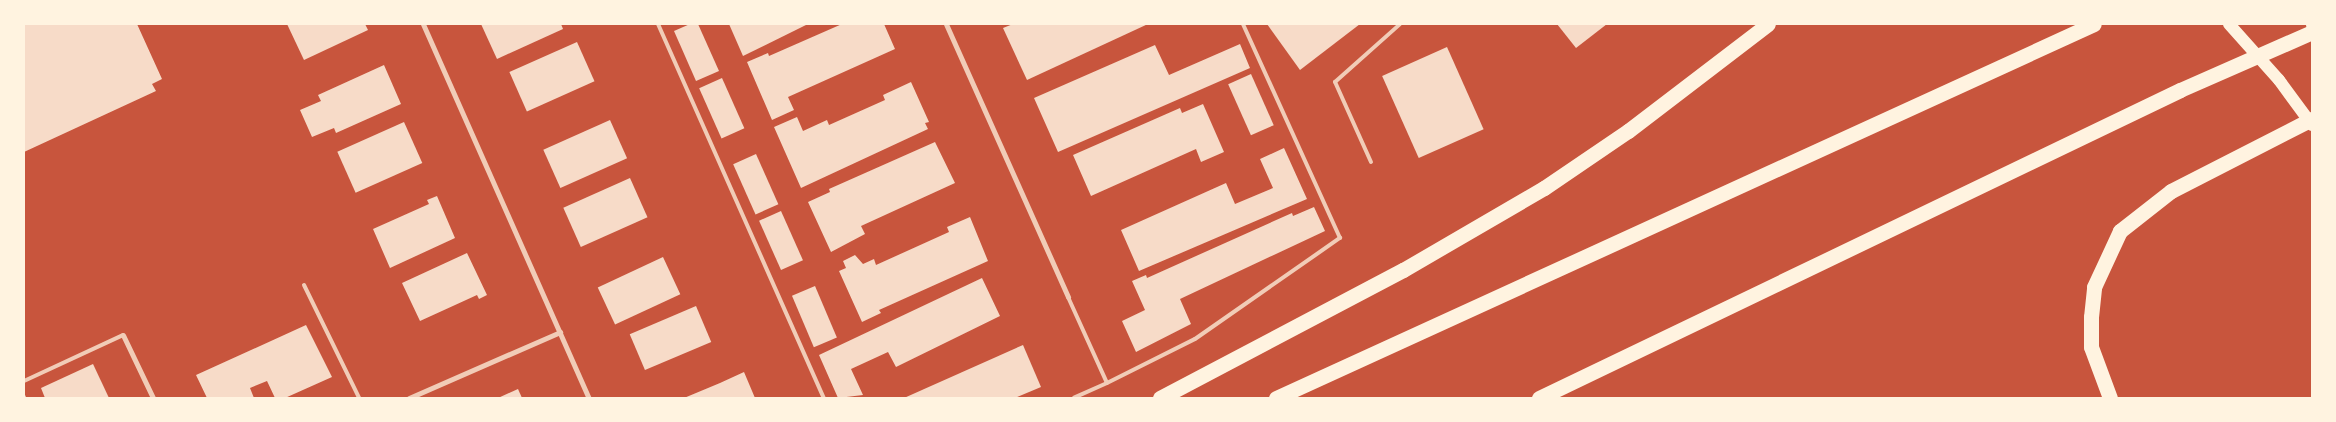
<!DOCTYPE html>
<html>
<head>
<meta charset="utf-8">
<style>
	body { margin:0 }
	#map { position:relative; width:2336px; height:422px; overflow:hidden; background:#c8553d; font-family:"Fira Sans",sans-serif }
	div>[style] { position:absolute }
	.building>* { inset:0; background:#f7dbc8; transform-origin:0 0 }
	.service>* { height:4px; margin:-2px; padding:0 2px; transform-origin:2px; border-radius:2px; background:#f1ccb7 }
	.minor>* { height:5px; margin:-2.5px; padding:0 2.5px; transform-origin:2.5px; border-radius:2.5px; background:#f1ccb7 }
	.primary>* { height:12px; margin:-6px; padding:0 6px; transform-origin:6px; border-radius:6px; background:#fff3e0 }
	.motorway>* { height:15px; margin:-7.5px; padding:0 7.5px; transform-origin:7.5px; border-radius:7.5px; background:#fff3e0 }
	span { translate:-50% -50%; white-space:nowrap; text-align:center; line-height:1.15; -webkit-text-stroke:5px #fff3e0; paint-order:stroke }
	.frame { position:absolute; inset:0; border:25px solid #fff3e0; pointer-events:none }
</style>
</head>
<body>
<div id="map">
	<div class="building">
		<div style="clip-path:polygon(24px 24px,137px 24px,162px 79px,152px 84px,156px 91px,24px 152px)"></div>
		<div style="clip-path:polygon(287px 24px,365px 24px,368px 30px,304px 60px)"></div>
		<div style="clip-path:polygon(481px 24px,561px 24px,563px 29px,497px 59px)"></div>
		<div style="clip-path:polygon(690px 24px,698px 24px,719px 71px,696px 81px,674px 31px)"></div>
		<div style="clip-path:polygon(729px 24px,808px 24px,743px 56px)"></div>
		<div style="clip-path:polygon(842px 24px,884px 24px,895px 49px,788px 97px,794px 110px,772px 120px,747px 62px,768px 53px,769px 56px)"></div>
		<div style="clip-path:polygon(1013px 24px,1148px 24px,1027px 80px,1003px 28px)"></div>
		<div style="clip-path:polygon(1267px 24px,1360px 24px,1300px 70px)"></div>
		<div style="clip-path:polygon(1557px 24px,1607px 24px,1576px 48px)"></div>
		<div style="left:577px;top:42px;width:43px;height:74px;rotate:66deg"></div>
		<div style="clip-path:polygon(1240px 44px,1250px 68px,1058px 152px,1034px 98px,1155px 45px,1169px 75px)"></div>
		<div style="left:1447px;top:47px;width:90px;height:71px;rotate:66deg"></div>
		<div style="clip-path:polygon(384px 65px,401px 104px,336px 133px,334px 128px,312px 137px,300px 110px,321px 101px,318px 95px)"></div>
		<div style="left:1251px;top:74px;width:56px;height:25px;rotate:66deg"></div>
		<div style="left:722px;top:78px;width:55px;height:25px;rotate:66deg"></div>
		<div style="clip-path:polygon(911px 82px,929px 122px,925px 123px,928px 129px,801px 188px,774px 127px,797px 117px,803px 131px,827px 120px,829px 125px,885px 100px,883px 95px)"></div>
		<div style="clip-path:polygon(1203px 104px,1224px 152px,1201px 162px,1196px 149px,1091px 196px,1073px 155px,1180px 108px,1182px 113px)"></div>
		<div style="left:610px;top:120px;width:42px;height:73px;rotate:66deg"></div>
		<div style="left:404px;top:122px;width:45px;height:73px;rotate:66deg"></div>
		<div style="clip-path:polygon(935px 142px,955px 183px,861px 226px,865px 234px,831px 252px,808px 202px,830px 192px,829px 189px)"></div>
		<div style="clip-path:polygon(1284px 148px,1307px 199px,1139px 271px,1121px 230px,1226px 183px,1235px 204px,1273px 188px,1260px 159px)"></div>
		<div style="left:756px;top:154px;width:55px;height:25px;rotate:66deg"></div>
		<div style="left:630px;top:178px;width:43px;height:73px;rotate:66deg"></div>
		<div style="clip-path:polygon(437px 196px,455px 238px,390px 268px,373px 229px,429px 204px,427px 200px)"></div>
		<div style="clip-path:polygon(1314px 207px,1325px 231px,1180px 299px,1191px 324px,1136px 352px,1122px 321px,1145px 310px,1132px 281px,1146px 275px,1147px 278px,1292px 213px,1293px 216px)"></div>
		<div style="left:781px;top:211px;width:54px;height:24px;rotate:66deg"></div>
		<div style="clip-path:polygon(970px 217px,988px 261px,879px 310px,881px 313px,862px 322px,839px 271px,846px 268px,843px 261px,855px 255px,863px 264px,874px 259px,876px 265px,949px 232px,947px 227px)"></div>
		<div style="clip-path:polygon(467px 253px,487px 295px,479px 299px,477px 295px,420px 321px,402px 283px)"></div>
		<div style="left:663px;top:257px;width:41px;height:72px;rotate:65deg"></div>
		<div style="clip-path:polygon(982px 278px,1000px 316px,896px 367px,888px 352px,851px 369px,863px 395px,838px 398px,819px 355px)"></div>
		<div style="left:815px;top:286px;width:56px;height:25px;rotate:67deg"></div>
		<div style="left:696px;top:306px;width:39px;height:72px;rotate:67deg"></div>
		<div style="clip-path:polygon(306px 325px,332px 377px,285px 398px,275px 398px,267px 381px,250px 388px,254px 398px,207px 398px,196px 375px)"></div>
		<div style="clip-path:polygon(1023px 345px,1041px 387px,1015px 398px,904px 398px)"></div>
		<div style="clip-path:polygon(93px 364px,109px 398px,45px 398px,41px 388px)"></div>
		<div style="clip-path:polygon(744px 372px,755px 398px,684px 398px,720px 383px)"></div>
		<div style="clip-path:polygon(518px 389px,522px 398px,498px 398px)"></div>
	</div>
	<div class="service">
		<div style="left:658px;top:24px;width:409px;rotate:66.1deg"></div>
		<div style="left:1371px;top:162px;width:88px;rotate:-114.2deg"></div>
		<div style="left:1335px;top:82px;width:87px;rotate:-41.7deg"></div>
		<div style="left:304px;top:285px;width:126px;rotate:64deg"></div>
		<div style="left:1068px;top:297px;width:94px;rotate:65.6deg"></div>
		<div style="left:1107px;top:383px;width:36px;rotate:156deg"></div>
		<div style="left:24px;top:381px;width:109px;rotate:-24.9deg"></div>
		<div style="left:1107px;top:383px;width:98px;rotate:-26.6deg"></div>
		<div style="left:1195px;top:339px;width:177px;rotate:-34.9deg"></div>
		<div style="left:1340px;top:238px;width:235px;rotate:-114.4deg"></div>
		<div style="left:24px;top:397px;width:1px;rotate:90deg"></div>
	</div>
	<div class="minor">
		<div style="left:423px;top:24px;width:409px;rotate:66.1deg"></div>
		<div style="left:946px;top:24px;width:299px;rotate:65.9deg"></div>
		<div style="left:123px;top:335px;width:70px;rotate:64.5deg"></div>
		<div style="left:409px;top:398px;width:165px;rotate:-23.6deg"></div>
	</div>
	<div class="primary">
		<div style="left:2229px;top:24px;width:75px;rotate:48.2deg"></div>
		<div style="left:2279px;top:80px;width:56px;rotate:53.7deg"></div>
		<div style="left:2312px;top:24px;width:1px;rotate:90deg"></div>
	</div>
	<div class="motorway">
		<div style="left:1160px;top:398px;width:275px;rotate:-27.8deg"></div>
		<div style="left:1403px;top:270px;width:163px;rotate:-30.2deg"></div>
		<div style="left:1544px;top:188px;width:102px;rotate:-34.2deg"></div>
		<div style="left:1628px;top:131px;width:176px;rotate:-37.4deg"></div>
		<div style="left:1276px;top:398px;width:899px;rotate:-24.57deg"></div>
		<div style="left:1539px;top:398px;width:711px;rotate:-25.66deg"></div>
		<div style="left:2180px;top:90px;width:144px;rotate:-23.7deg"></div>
		<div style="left:2110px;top:398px;width:54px;rotate:-110.4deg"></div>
		<div style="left:2091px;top:347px;width:30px;rotate:-90deg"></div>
		<div style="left:2091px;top:317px;width:30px;rotate:-84deg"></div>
		<div style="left:2094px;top:287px;width:62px;rotate:-65.1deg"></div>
		<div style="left:2120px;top:231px;width:65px;rotate:-38.1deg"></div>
		<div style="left:2171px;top:191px;width:158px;rotate:-27.1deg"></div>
	</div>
	<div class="frame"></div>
</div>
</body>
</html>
